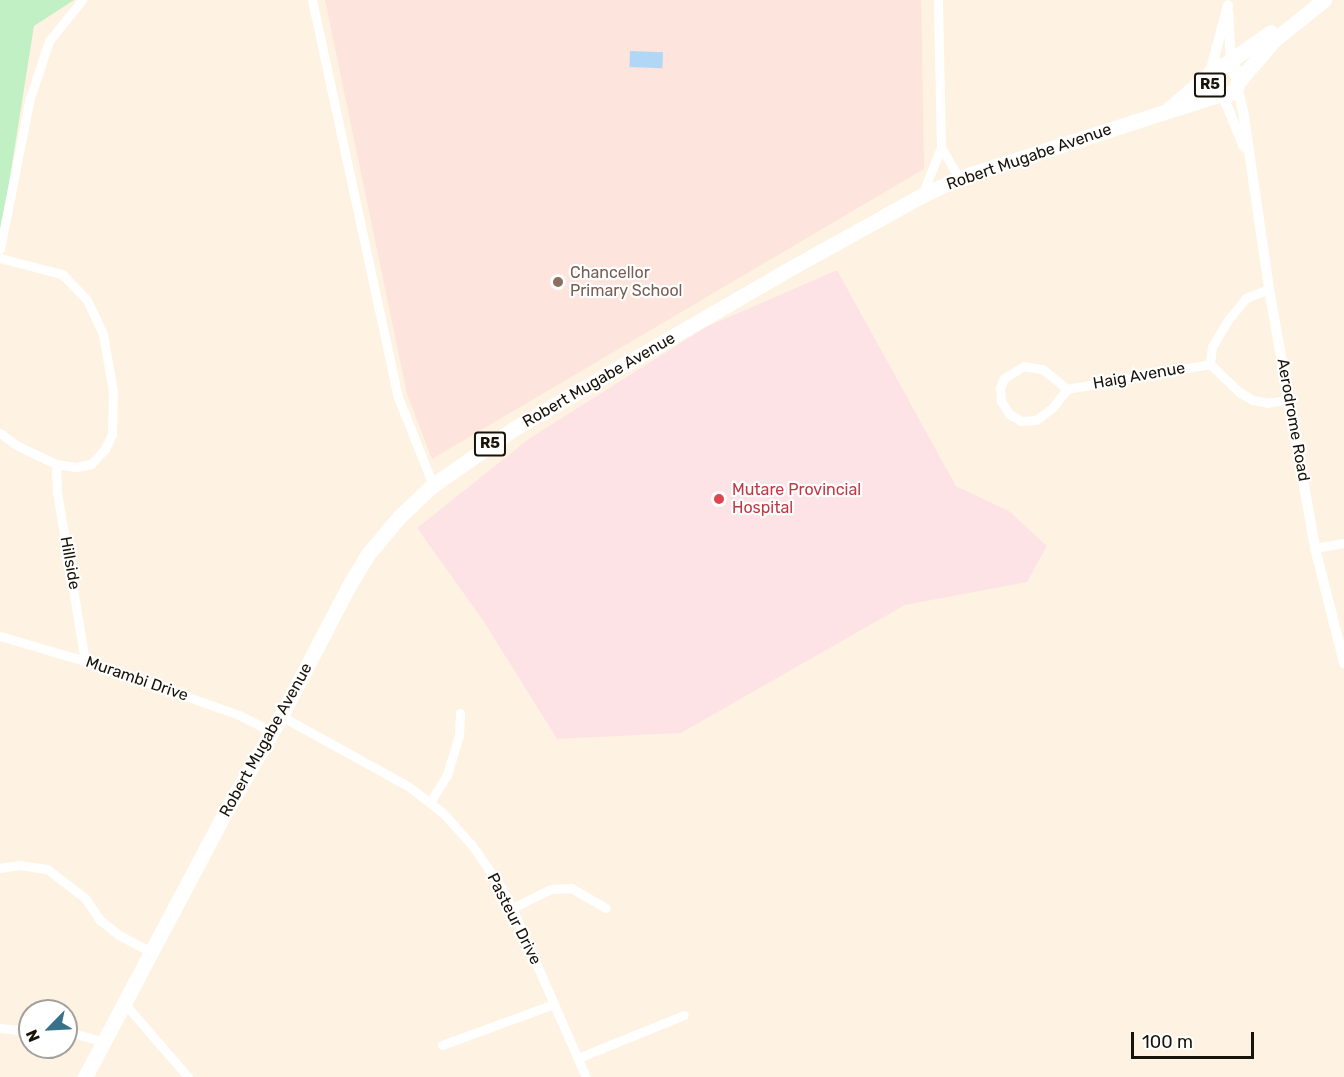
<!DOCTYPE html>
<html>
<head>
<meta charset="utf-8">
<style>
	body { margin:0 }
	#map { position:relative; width:1344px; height:1077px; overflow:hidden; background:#fef3e2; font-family:Rubik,sans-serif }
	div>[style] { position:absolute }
	.education>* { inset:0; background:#fde4dc }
	.medical>* { inset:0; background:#fee3e6 }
	.green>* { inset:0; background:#c0f0c3 }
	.water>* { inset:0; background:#b0d7f5; transform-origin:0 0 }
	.minor>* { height:9px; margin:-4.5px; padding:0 4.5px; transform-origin:4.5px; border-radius:4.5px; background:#fff }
	.tertiary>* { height:10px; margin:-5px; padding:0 5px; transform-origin:5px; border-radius:5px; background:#fff }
	.trunk>* { height:15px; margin:-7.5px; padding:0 7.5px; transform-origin:7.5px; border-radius:7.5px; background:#fff }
	.trunk>.ring { margin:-7.5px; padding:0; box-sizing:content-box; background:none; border:15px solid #fff; border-radius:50% }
	.dots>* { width:16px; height:16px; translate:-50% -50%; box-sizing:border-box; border:3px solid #fff; border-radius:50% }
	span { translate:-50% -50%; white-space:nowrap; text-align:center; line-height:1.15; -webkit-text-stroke:4.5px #fff; paint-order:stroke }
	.shield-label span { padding:2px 4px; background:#fff; border:2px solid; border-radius:4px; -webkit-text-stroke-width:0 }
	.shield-label { font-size:15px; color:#181308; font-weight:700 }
	.street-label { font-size:16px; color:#181308 }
	.education-label { font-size:16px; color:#785e54 }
	.left { translate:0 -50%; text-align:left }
	.health-label { font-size:16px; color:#be3a42 }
	.north { position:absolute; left:18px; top:999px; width:60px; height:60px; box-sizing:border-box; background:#fff; border:2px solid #a3a19c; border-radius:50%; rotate:246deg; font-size:16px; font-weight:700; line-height:24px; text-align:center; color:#181308 }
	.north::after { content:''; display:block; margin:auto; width:21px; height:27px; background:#37718a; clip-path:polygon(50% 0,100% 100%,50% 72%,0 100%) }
	.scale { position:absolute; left:1131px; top:1032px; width:123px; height:27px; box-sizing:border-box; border:3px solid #181308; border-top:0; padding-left:8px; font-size:18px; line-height:21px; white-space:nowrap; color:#181308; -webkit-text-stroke:4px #fff; paint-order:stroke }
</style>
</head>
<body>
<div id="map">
	<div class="education">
		<div style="clip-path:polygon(325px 0,921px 0,924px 169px,432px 459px,407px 394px)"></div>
	</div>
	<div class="medical">
		<div style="clip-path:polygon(837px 270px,956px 486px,1009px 511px,1047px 546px,1027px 582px,905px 605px,681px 733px,557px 739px,484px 622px,417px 528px,530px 438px,706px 327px)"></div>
	</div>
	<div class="green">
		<div style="clip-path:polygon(0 0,74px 0,34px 26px,0 240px)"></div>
	</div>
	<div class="water">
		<div style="left:630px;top:51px;width:33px;height:16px;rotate:2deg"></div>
	</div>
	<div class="minor">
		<div style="left:312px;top:0;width:406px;rotate:77.8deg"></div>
		<div style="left:398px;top:397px;width:95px;rotate:68.3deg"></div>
		<div style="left:941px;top:147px;width:36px;rotate:60deg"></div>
		<div style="left:922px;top:195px;width:52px;rotate:-68.4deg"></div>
		<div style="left:941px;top:147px;width:147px;rotate:-91.2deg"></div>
		<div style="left:0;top:249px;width:154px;rotate:-78.8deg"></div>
		<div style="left:30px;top:98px;width:60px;rotate:-71.6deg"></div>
		<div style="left:49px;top:41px;width:53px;rotate:-51.2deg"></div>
		<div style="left:0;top:258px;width:64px;rotate:14.5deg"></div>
		<div style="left:62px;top:274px;width:36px;rotate:46deg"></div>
		<div style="left:87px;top:300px;width:38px;rotate:65deg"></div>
		<div style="left:103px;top:335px;width:57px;rotate:79.9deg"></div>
		<div style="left:113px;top:391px;width:43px;rotate:91.3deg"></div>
		<div style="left:112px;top:434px;width:17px;rotate:115deg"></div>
		<div style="left:105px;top:449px;width:21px;rotate:133deg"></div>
		<div style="left:91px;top:464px;width:16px;rotate:169deg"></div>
		<div style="left:75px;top:467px;width:19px;rotate:-171deg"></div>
		<div style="left:56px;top:464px;width:44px;rotate:-154.6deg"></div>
		<div style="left:16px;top:445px;width:20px;rotate:-143deg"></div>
		<div style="left:1269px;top:289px;width:25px;rotate:159deg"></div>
		<div style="left:1246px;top:298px;width:28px;rotate:129deg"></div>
		<div style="left:1228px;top:320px;width:31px;rotate:121deg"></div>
		<div style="left:1212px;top:347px;width:17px;rotate:97deg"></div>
		<div style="left:1210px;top:364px;width:40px;rotate:44deg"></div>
		<div style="left:1239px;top:392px;width:16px;rotate:30deg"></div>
		<div style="left:1253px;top:400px;width:15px;rotate:11deg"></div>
		<div style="left:1268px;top:403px;width:22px;rotate:-10deg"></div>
		<div style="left:1067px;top:389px;width:32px;rotate:-141deg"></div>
		<div style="left:1042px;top:369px;width:18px;rotate:-171deg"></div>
		<div style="left:1024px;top:366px;width:23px;rotate:149deg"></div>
		<div style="left:1004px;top:378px;width:11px;rotate:112deg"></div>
		<div style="left:1000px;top:388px;width:13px;rotate:86deg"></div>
		<div style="left:1001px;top:401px;width:15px;rotate:58deg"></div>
		<div style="left:1009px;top:414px;width:14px;rotate:30deg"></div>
		<div style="left:1021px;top:421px;width:15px;rotate:-4deg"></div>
		<div style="left:1036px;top:420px;width:21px;rotate:-37deg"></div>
		<div style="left:1053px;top:407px;width:23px;rotate:-52deg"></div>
		<div style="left:1067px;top:389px;width:145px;rotate:-9.9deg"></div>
		<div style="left:56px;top:464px;width:28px;rotate:88deg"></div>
		<div style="left:57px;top:492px;width:171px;rotate:80.6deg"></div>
		<div style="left:1315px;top:548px;width:29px;rotate:-10deg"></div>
		<div style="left:0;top:636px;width:89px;rotate:16.4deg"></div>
		<div style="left:85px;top:661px;width:163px;rotate:19.3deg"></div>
		<div style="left:239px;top:715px;width:36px;rotate:27deg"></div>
		<div style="left:281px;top:716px;width:145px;rotate:28.9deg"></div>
		<div style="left:408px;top:786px;width:44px;rotate:37.6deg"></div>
		<div style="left:443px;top:813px;width:42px;rotate:47.9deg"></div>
		<div style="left:471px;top:844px;width:52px;rotate:55.1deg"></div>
		<div style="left:501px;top:887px;width:24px;rotate:62deg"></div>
		<div style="left:512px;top:908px;width:184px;rotate:66.4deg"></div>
		<div style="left:430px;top:802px;width:32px;rotate:-58deg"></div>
		<div style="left:447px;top:775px;width:42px;rotate:-73.3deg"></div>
		<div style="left:459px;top:735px;width:22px;rotate:-87deg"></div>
		<div style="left:0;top:868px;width:18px;rotate:-9deg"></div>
		<div style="left:18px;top:865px;width:29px;rotate:8deg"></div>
		<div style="left:47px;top:869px;width:48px;rotate:37.3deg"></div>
		<div style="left:85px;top:898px;width:27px;rotate:56deg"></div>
		<div style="left:100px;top:920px;width:22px;rotate:39deg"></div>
		<div style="left:117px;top:934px;width:38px;rotate:28deg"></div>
		<div style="left:512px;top:908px;width:43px;rotate:-26deg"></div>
		<div style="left:551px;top:889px;width:20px;rotate:-3deg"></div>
		<div style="left:571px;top:888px;width:40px;rotate:29.7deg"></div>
		<div style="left:124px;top:1003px;width:98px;rotate:49.1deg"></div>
		<div style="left:0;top:1028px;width:30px;rotate:6deg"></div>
		<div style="left:66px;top:1031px;width:40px;rotate:16deg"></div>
		<div style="left:442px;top:1045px;width:119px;rotate:-20.1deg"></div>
		<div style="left:578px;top:1058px;width:114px;rotate:-22.1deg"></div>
	</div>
	<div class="tertiary">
		<div style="left:1228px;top:11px;width:53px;rotate:86.8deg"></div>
		<div style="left:1210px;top:73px;width:70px;rotate:-75.2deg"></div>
		<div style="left:1237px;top:86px;width:32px;rotate:77deg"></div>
		<div style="left:1244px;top:117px;width:174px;rotate:81.7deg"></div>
		<div style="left:1269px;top:289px;width:263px;rotate:79.9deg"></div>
		<div style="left:1315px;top:548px;width:119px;rotate:75.8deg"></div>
		<div style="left:1222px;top:94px;width:57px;rotate:67.5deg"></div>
	</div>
	<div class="trunk">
		<div style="left:1224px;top:65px;width:57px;rotate:-35.1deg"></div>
		<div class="ring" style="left:1208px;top:65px;width:15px;height:15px"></div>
		<div style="left:1238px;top:82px;width:55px;rotate:-49.4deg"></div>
		<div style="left:1274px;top:40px;width:64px;rotate:-38.7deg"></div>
		<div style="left:1169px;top:109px;width:53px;rotate:-41.2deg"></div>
		<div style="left:85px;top:1077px;width:306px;rotate:-62.1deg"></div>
		<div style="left:228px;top:807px;width:105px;rotate:-59.8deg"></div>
		<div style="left:281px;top:716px;width:143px;rotate:-62.5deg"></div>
		<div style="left:347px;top:589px;width:41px;rotate:-59deg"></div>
		<div style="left:368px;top:554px;width:48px;rotate:-50deg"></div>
		<div style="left:399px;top:517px;width:47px;rotate:-43.3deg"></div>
		<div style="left:433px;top:485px;width:100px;rotate:-34.8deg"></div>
		<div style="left:515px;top:428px;width:309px;rotate:-30.1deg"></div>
		<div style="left:782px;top:273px;width:159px;rotate:-29deg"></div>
		<div style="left:921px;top:196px;width:42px;rotate:-25.3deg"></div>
		<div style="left:959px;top:178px;width:274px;rotate:-17.8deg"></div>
	</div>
	<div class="dots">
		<div style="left:558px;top:282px;background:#8d6e63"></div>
		<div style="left:719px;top:499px;background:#e0444e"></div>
	</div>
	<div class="shield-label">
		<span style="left:1210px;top:85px">R5</span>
		<span style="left:490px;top:444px">R5</span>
	</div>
	<div class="street-label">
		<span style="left:1029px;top:157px;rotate:-19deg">Robert Mugabe Avenue</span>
		<span style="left:1139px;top:376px;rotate:-10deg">Haig Avenue</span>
		<span style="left:599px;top:380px;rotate:-30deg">Robert Mugabe Avenue</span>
		<span style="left:1293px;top:420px;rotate:80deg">Aerodrome Road</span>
		<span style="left:70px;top:563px;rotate:80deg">Hillside</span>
		<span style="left:137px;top:679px;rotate:19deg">Murambi Drive</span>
		<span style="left:266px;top:740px;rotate:-61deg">Robert Mugabe Avenue</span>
		<span style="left:514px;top:919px;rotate:63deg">Pasteur Drive</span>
	</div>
	<div class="education-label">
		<span class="left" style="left:570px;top:282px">Chancellor<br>Primary School</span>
	</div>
	<div class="health-label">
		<span class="left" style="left:732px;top:499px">Mutare Provincial<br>Hospital</span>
	</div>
	<div class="north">N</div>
	<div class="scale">100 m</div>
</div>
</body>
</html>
